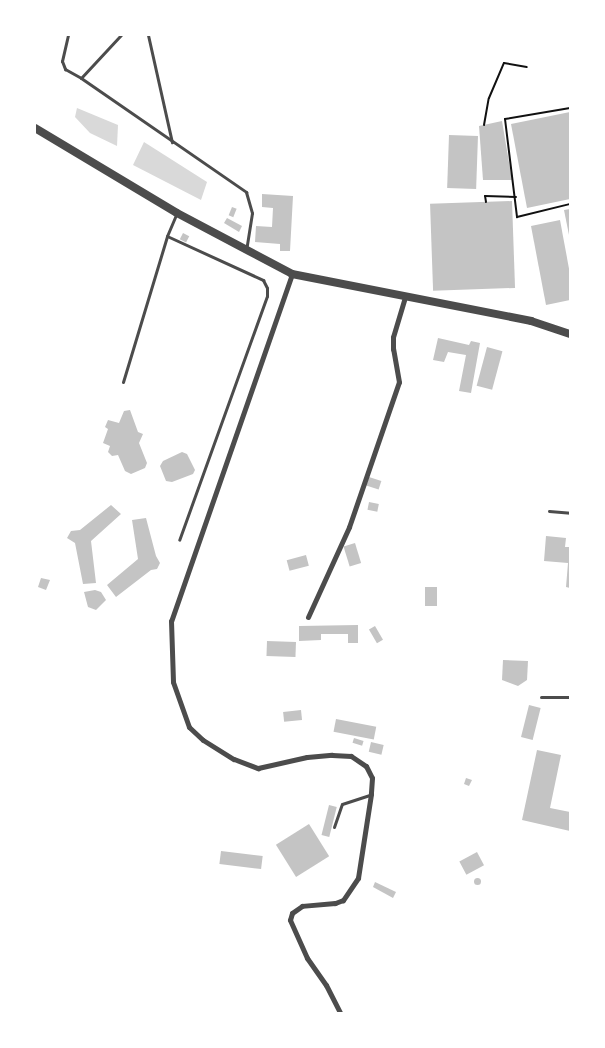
<!DOCTYPE html>
<html>
<head>
<meta charset="utf-8">
<style>
	body { margin:0 }
	#map { position:relative; width:605px; height:1048px; overflow:hidden; background:#fff; font-family:"Titillium Web",sans-serif }
	div>[style] { position:absolute }
	.water>* { inset:0; background:#d9d9d9 }
	.building>* { inset:0; background:#c4c4c4; transform-origin:0 0 }
	.round { border-radius:50% }
	.path>* { height:2px; margin:-1px; padding:0 1px; transform-origin:1px; border-radius:1px; background:#111 }
	.service>* { height:3px; margin:-1.5px; padding:0 1.5px; transform-origin:1.5px; border-radius:1.5px; background:#4c4c4c }
	.minor>* { height:5px; margin:-2.5px; padding:0 2.5px; transform-origin:2.5px; border-radius:2.5px; background:#4c4c4c }
	.tertiary>* { height:8px; margin:-4px; padding:0 4px; transform-origin:4px; border-radius:4px; background:#4c4c4c }
	span { translate:-50% -50%; white-space:nowrap; text-align:center; line-height:1.15; -webkit-text-stroke:4px #fff; paint-order:stroke }
	.frame { position:absolute; inset:0; border:36px solid #fff; pointer-events:none }
</style>
</head>
<body>
<div id="map">
	<div class="water">
		<div style="clip-path:polygon(77px 108px,118px 125px,117px 146px,90px 133px,75px 117px)"></div>
		<div style="clip-path:polygon(144px 142px,207px 182px,201px 200px,133px 165px)"></div>
	</div>
	<div class="building">
		<div style="clip-path:polygon(570px 112px,570px 199px,527px 208px,511px 124px)"></div>
		<div style="clip-path:polygon(502px 121px,512px 180px,483px 180px,479px 126px)"></div>
		<div style="left:449px;top:135px;width:29px;height:53px;rotate:2deg"></div>
		<div style="clip-path:polygon(262px 194px,293px 196px,290px 251px,280px 251px,280px 244px,255px 242px,256px 226px,272px 227px,273px 208px,262px 207px)"></div>
		<div style="left:512px;top:201px;width:87px;height:82px;rotate:88deg"></div>
		<div style="left:232px;top:207px;width:5px;height:9px;rotate:22deg"></div>
		<div style="clip-path:polygon(570px 209px,570px 235px,569px 235px,564px 210px)"></div>
		<div style="clip-path:polygon(227px 218px,242px 226px,239px 232px,224px 223px)"></div>
		<div style="clip-path:polygon(560px 220px,570px 274px,570px 300px,546px 305px,531px 226px)"></div>
		<div style="left:183px;top:233px;width:7px;height:7px;rotate:27deg"></div>
		<div style="clip-path:polygon(438px 338px,469px 345px,471px 341px,480px 343px,471px 393px,459px 391px,466px 355px,448px 352px,444px 362px,433px 360px)"></div>
		<div style="left:487px;top:347px;width:16px;height:40px;rotate:15deg"></div>
		<div style="clip-path:polygon(130px 410px,138px 432px,143px 434px,139px 443px,147px 463px,145px 468px,131px 474px,125px 471px,118px 455px,112px 456px,108px 452px,110px 446px,103px 443px,108px 429px,105px 427px,108px 420px,119px 423px,124px 411px)"></div>
		<div style="clip-path:polygon(182px 452px,187px 454px,195px 470px,193px 474px,172px 482px,166px 481px,160px 466px,163px 461px)"></div>
		<div style="left:369px;top:477px;width:13px;height:9px;rotate:18deg"></div>
		<div style="left:369px;top:502px;width:10px;height:8px;rotate:11deg"></div>
		<div style="clip-path:polygon(111px 505px,121px 514px,91px 541px,96px 583px,83px 584px,75px 543px,67px 538px,71px 531px,80px 530px)"></div>
		<div style="clip-path:polygon(146px 518px,156px 556px,160px 563px,157px 569px,151px 570px,116px 597px,107px 585px,138px 559px,132px 520px)"></div>
		<div style="clip-path:polygon(546px 536px,566px 538px,565px 547px,570px 547px,570px 588px,566px 587px,568px 563px,544px 561px)"></div>
		<div style="left:355px;top:543px;width:21px;height:12px;rotate:73deg"></div>
		<div style="left:306px;top:555px;width:11px;height:20px;rotate:75deg"></div>
		<div style="clip-path:polygon(41px 578px,50px 580px,46px 590px,38px 587px)"></div>
		<div style="left:425px;top:587px;width:12px;height:19px"></div>
		<div style="clip-path:polygon(95px 590px,101px 592px,106px 600px,96px 610px,88px 607px,84px 592px)"></div>
		<div style="clip-path:polygon(358px 625px,358px 643px,348px 643px,348px 634px,321px 634px,321px 640px,299px 641px,299px 626px)"></div>
		<div style="left:375px;top:626px;width:16px;height:7px;rotate:60deg"></div>
		<div style="left:267px;top:641px;width:29px;height:15px;rotate:2deg"></div>
		<div style="clip-path:polygon(503px 660px,528px 661px,527px 680px,518px 686px,502px 680px)"></div>
		<div style="left:529px;top:705px;width:12px;height:33px;rotate:14deg"></div>
		<div style="left:301px;top:710px;width:10px;height:18px;rotate:84deg"></div>
		<div style="left:336px;top:719px;width:41px;height:13px;rotate:11deg"></div>
		<div style="left:354px;top:738px;width:10px;height:5px;rotate:17deg"></div>
		<div style="left:371px;top:742px;width:13px;height:10px;rotate:13deg"></div>
		<div style="clip-path:polygon(537px 750px,561px 755px,550px 808px,570px 812px,570px 831px,522px 820px)"></div>
		<div style="clip-path:polygon(466px 778px,472px 780px,469px 786px,464px 784px)"></div>
		<div style="left:329px;top:805px;width:8px;height:31px;rotate:14deg"></div>
		<div style="left:309px;top:824px;width:38px;height:39px;rotate:58deg"></div>
		<div style="left:221px;top:851px;width:42px;height:13px;rotate:7deg"></div>
		<div style="left:477px;top:852px;width:15px;height:20px;rotate:62deg"></div>
		<div class="round" style="left:473.5px;top:877.5px;width:7px;height:7px"></div>
		<div style="clip-path:polygon(375px 882px,396px 892px,393px 898px,373px 887px)"></div>
	</div>
	<div class="path">
		<div style="left:570px;top:108px;width:66px;rotate:170.4deg"></div>
		<div style="left:505px;top:119px;width:99px;rotate:83deg"></div>
		<div style="left:517px;top:217px;width:55px;rotate:-13.8deg"></div>
		<div style="left:484px;top:125px;width:27px;rotate:-80deg"></div>
		<div style="left:489px;top:98px;width:38px;rotate:-67deg"></div>
		<div style="left:504px;top:63px;width:23px;rotate:10deg"></div>
		<div style="left:486px;top:202px;width:6px;rotate:-99deg"></div>
		<div style="left:485px;top:196px;width:31px;rotate:2deg"></div>
	</div>
	<div class="service">
		<div style="left:68px;top:35px;width:27px;rotate:103deg"></div>
		<div style="left:62px;top:61px;width:9px;rotate:69deg"></div>
		<div style="left:65px;top:69px;width:18px;rotate:29deg"></div>
		<div style="left:81px;top:78px;width:201px;rotate:34.6deg"></div>
		<div style="left:246px;top:192px;width:22px;rotate:74deg"></div>
		<div style="left:252px;top:213px;width:37px;rotate:99deg"></div>
		<div style="left:148px;top:35px;width:110px;rotate:77.4deg"></div>
		<div style="left:81px;top:78px;width:59px;rotate:-47.1deg"></div>
		<div style="left:167px;top:236px;width:106px;rotate:24.6deg"></div>
		<div style="left:263px;top:280px;width:9px;rotate:63deg"></div>
		<div style="left:267px;top:288px;width:8px;rotate:90deg"></div>
		<div style="left:267px;top:296px;width:259px;rotate:109.8deg"></div>
		<div style="left:123px;top:382px;width:152px;rotate:-73.2deg"></div>
		<div style="left:167px;top:236px;width:25px;rotate:-67deg"></div>
		<div style="left:549px;top:511px;width:21px;rotate:5deg"></div>
		<div style="left:541px;top:697px;width:29px"></div>
		<div style="left:334px;top:827px;width:24px;rotate:-71deg"></div>
		<div style="left:342px;top:804px;width:29px;rotate:-18deg"></div>
	</div>
	<div class="minor">
		<div style="left:292px;top:274px;width:367px;rotate:109.2deg"></div>
		<div style="left:171px;top:621px;width:61px;rotate:88.1deg"></div>
		<div style="left:173px;top:682px;width:48px;rotate:70.4deg"></div>
		<div style="left:189px;top:727px;width:19px;rotate:43deg"></div>
		<div style="left:203px;top:740px;width:36px;rotate:32deg"></div>
		<div style="left:234px;top:759px;width:26px;rotate:21deg"></div>
		<div style="left:258px;top:768px;width:50px;rotate:-12.7deg"></div>
		<div style="left:307px;top:757px;width:25px;rotate:-5deg"></div>
		<div style="left:332px;top:755px;width:19px;rotate:3deg"></div>
		<div style="left:351px;top:756px;width:18px;rotate:34deg"></div>
		<div style="left:366px;top:766px;width:13px;rotate:63deg"></div>
		<div style="left:372px;top:778px;width:16px;rotate:94deg"></div>
		<div style="left:371px;top:794px;width:85px;rotate:98.8deg"></div>
		<div style="left:358px;top:878px;width:27px;rotate:124deg"></div>
		<div style="left:343px;top:900px;width:9px;rotate:159deg"></div>
		<div style="left:335px;top:903px;width:33px;rotate:175deg"></div>
		<div style="left:302px;top:906px;width:12px;rotate:145deg"></div>
		<div style="left:292px;top:913px;width:7px;rotate:106deg"></div>
		<div style="left:290px;top:920px;width:42px;rotate:65.9deg"></div>
		<div style="left:307px;top:958px;width:33px;rotate:55deg"></div>
		<div style="left:326px;top:985px;width:31px;rotate:63deg"></div>
		<div style="left:308px;top:617px;width:99px;rotate:-65.5deg"></div>
		<div style="left:349px;top:527px;width:153px;rotate:-71deg"></div>
		<div style="left:399px;top:382px;width:34px;rotate:-100deg"></div>
		<div style="left:393px;top:349px;width:12px;rotate:-90deg"></div>
		<div style="left:393px;top:337px;width:42px;rotate:-73.3deg"></div>
	</div>
	<div class="tertiary">
		<div style="left:35px;top:128px;width:165px;rotate:30.9deg"></div>
		<div style="left:177px;top:213px;width:130px;rotate:27.9deg"></div>
		<div style="left:292px;top:274px;width:244px;rotate:11.1deg"></div>
		<div style="left:531px;top:321px;width:41px;rotate:18.4deg"></div>
	</div>
	<div class="frame"></div>
</div>
</body>
</html>
